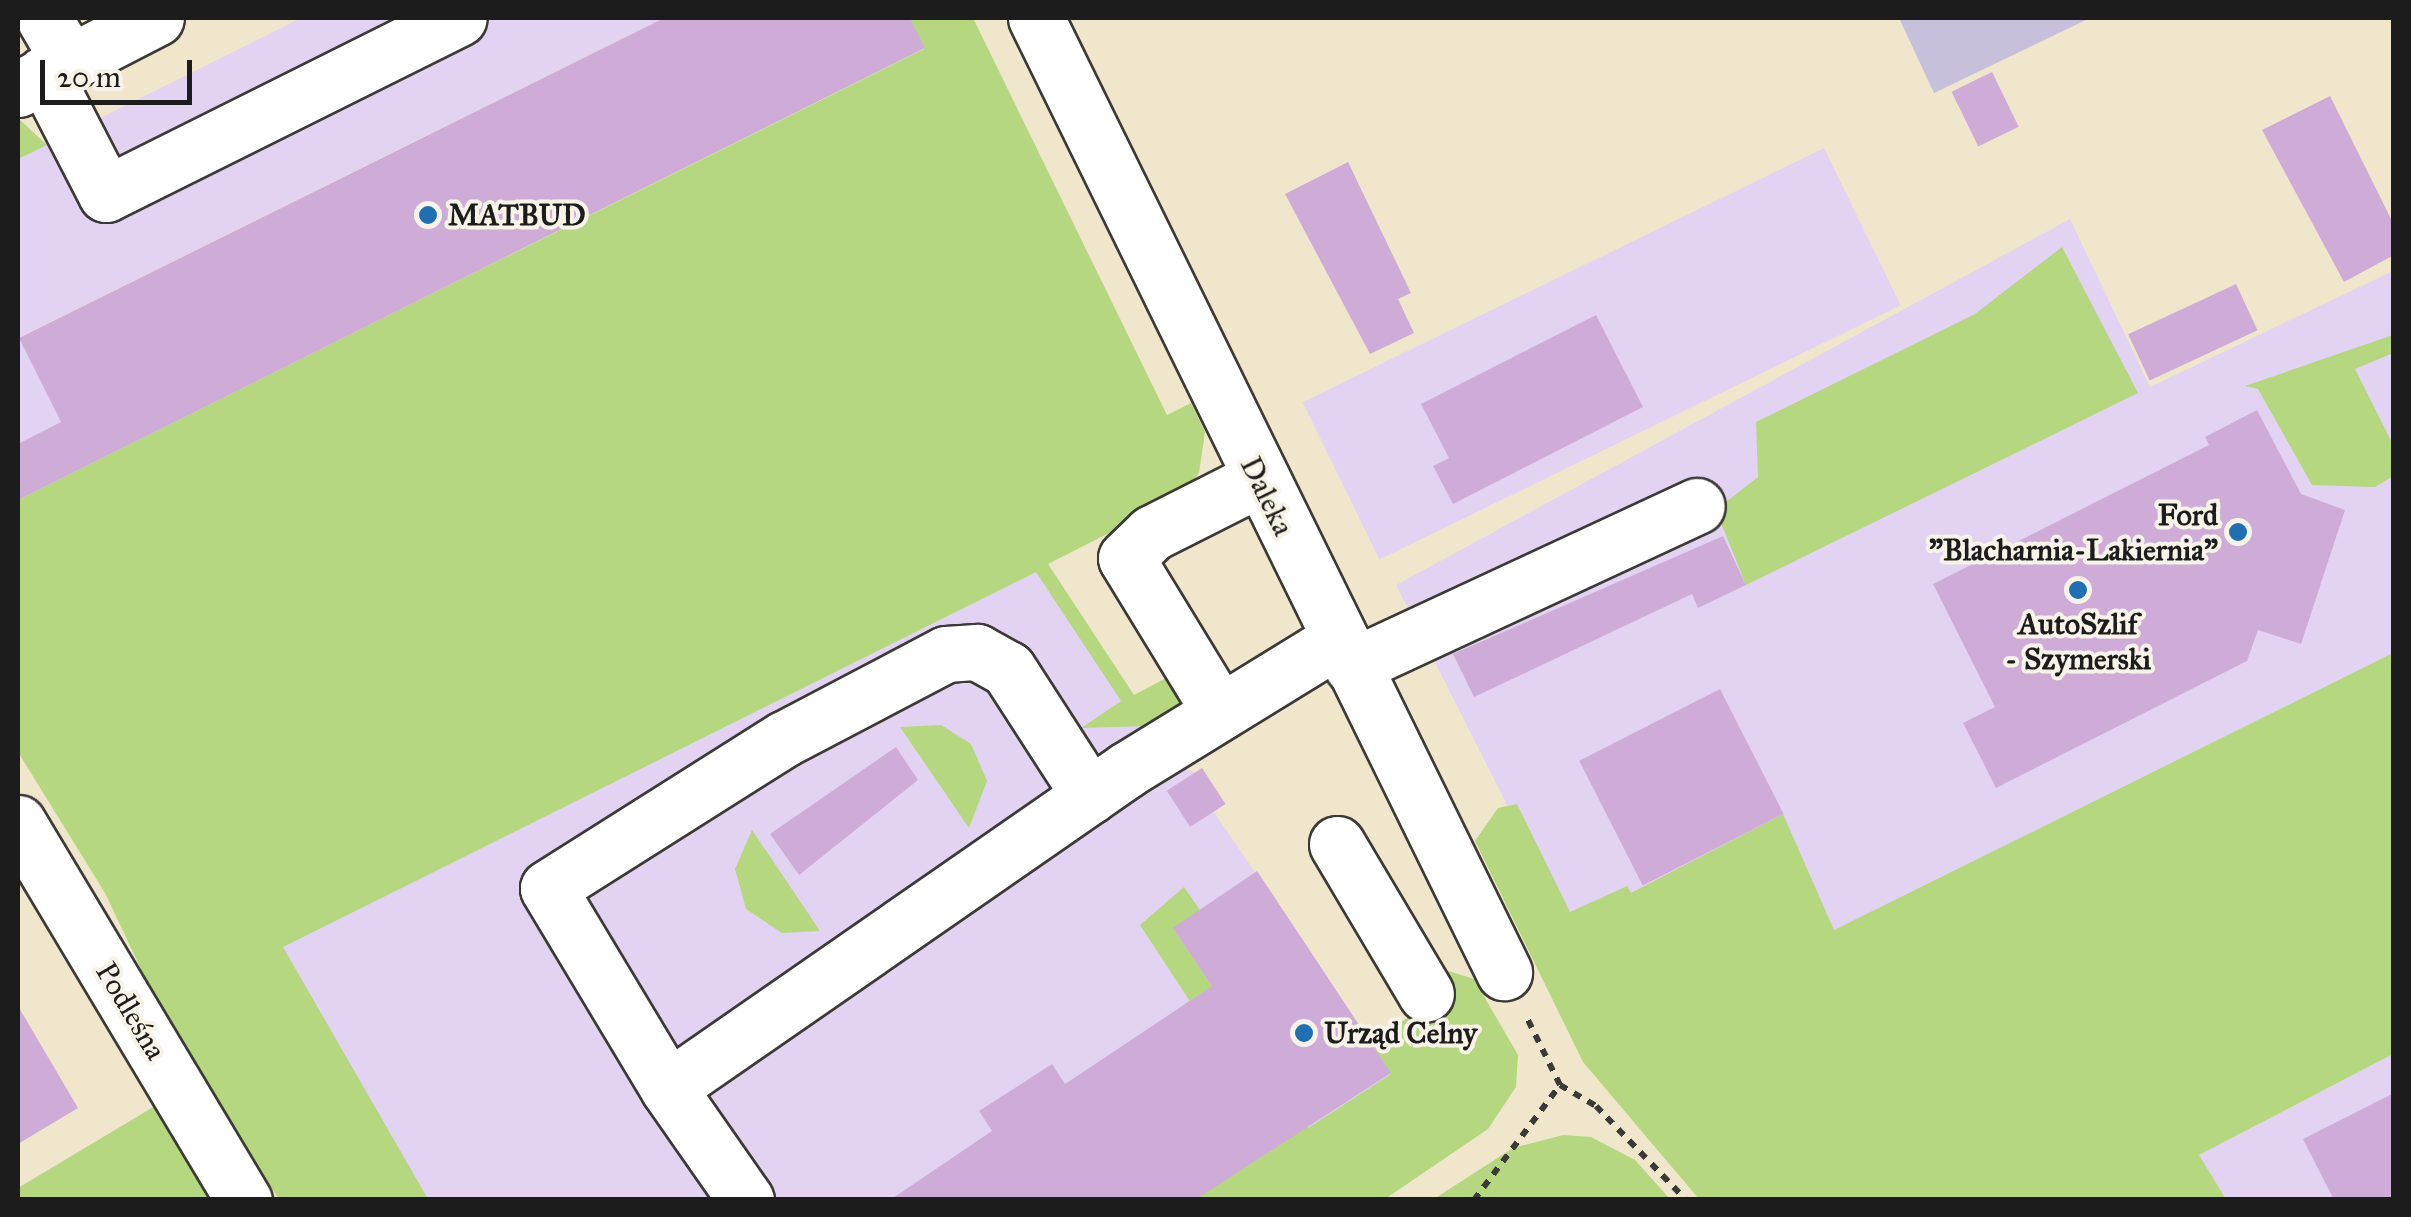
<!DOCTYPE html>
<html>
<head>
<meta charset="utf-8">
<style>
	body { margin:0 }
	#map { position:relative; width:2411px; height:1217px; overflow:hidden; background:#f0e6cc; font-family:"IM FELL Great Primer",serif }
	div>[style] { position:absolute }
	.built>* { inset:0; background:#e3d3f2; transform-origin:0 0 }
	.industrial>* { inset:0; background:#c6c0da }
	.green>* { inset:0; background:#b4d77f }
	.building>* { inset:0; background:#cfacd8; transform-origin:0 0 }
	.path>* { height:6px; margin-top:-3px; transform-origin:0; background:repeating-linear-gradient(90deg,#3c3a36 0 8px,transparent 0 16px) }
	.roads { filter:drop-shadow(2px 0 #3c3a36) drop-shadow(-2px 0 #3c3a36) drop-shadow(0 2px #3c3a36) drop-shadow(0 -2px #3c3a36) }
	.minor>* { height:55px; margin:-27.5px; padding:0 27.5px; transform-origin:27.5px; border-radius:27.5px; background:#fff }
	.dots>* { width:28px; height:28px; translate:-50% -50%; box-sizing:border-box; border:5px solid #f7f3e8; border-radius:50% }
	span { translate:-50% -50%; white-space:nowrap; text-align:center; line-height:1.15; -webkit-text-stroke:8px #f7f3e8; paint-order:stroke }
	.poi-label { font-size:30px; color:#1c1c1c; font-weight:700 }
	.left { translate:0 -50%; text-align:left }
	.right { translate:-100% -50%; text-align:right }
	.street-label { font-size:30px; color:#1c1c1c }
	.frame { position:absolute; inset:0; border:20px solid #1c1c1c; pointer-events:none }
	.scale { position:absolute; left:40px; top:60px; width:152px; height:45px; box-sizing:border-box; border:5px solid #1c1c1c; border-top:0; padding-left:12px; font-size:30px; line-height:35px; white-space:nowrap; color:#1c1c1c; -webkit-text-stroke:8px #f7f3e8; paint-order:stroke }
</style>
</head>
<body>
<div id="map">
	<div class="built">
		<div style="clip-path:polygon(301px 18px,664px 18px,20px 337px,83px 467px,18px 500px,18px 159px)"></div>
		<div style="left:1824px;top:148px;width:175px;height:580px;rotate:64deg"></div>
		<div style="clip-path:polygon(2070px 219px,2150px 387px,2393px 271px,2393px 653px,1623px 1035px,1396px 585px)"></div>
		<div style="clip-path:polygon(1048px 564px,1151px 724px,1186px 769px,1209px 779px,1225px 804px,1214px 812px,1391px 1073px,1305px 1199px,350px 1199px,210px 963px)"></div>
		<div style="clip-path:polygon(2393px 1054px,2393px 1199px,2226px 1199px,2199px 1155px)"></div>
	</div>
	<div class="industrial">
		<div style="clip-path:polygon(1899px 18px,2090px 18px,1934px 93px)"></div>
	</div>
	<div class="green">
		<div style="clip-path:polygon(910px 18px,973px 18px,1167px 415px,1191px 403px,1205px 432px,1199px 473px,1182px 496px,1048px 564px,1134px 695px,1168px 677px,1180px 703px,1147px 726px,1081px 728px,1121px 701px,1036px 572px,283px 947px,428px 1199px,279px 1199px,177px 1045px,105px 893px,18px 752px,18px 500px,924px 49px)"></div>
		<div style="clip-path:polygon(18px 118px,47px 145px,18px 159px)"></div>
		<div style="clip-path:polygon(2062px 247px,2138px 393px,1746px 585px,1719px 518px,1722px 505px,1758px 477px,1756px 422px,1975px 314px)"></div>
		<div style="clip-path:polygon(2393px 335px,2393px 353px,2355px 369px,2393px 445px,2393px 476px,2375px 487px,2312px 485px,2258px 389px,2245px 386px)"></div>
		<div style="clip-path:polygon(2393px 653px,2393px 1054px,2199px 1155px,2226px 1199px,1699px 1199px,1583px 1062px,1475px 841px,1498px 808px,1517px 804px,1570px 912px,1627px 886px,1631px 893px,1783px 814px,1834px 930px)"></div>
		<div style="clip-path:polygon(941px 725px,971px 744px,987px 781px,969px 828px,900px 727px)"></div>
		<div style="clip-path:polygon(752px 830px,820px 931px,782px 933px,746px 909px,735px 869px)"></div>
		<div style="clip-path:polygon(1184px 887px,1200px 910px,1174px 929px,1267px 1069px,1244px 1084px,1140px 925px)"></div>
		<div style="clip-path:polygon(1436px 967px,1474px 979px,1518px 1055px,1516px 1087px,1488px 1129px,1385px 1199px,1195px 1200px,1295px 1110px,1308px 1128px,1391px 1074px,1371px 1043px,1413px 1014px)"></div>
		<div style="clip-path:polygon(160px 1103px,218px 1199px,18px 1199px,18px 1188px)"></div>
		<div style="clip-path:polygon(1563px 1135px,1591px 1137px,1635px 1160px,1670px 1199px,1434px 1199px,1513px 1148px)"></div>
	</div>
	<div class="building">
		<div style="clip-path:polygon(664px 18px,910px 18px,925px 48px,18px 500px,18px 444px,61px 422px,19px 338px)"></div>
		<div style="left:1992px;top:72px;width:61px;height:45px;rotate:64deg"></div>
		<div style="clip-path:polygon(2330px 96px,2394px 225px,2394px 255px,2344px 282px,2262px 130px)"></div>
		<div style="clip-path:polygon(1348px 162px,1411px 293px,1398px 299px,1414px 333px,1370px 354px,1285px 194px)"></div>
		<div style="left:2236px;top:284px;width:51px;height:119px;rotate:65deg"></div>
		<div style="clip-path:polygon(1596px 315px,1643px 407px,1453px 504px,1433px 466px,1449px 458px,1421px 404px)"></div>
		<div style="clip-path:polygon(2257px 410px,2301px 494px,2345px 510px,2301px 644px,2258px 630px,2247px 661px,1996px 788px,1963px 723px,1995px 707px,1933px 584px,2209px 445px,2205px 437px)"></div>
		<div style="clip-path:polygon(1723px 536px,1746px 585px,1698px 608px,1692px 594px,1474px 697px,1453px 654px)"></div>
		<div style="left:1720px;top:689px;width:140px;height:158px;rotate:63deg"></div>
		<div style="clip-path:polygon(896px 747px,918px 780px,799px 875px,770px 834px)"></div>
		<div style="left:1202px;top:768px;width:43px;height:42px;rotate:57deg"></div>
		<div style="clip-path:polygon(1257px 871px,1391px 1073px,1195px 1200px,890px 1200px,992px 1131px,979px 1111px,1052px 1064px,1065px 1084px,1212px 986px,1173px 928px)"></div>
		<div style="clip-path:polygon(18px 1006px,78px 1108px,18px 1144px)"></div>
		<div style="clip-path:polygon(2394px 1093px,2394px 1200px,2334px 1200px,2303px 1139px)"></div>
	</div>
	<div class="path">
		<div style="left:1560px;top:1085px;width:42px;rotate:30.3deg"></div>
		<div style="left:1596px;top:1106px;width:130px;rotate:46.2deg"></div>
		<div style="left:1474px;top:1200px;width:144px;rotate:-53.2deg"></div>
		<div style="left:1560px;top:1085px;width:75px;rotate:-116.2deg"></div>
	</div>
	<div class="roads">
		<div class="minor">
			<div style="left:44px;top:18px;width:50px;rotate:59.8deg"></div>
			<div style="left:1036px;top:18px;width:1063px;rotate:63.87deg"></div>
			<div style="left:44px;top:74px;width:135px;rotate:62.7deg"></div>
			<div style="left:106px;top:194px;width:394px;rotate:-26.5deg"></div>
			<div style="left:18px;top:89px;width:155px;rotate:-27.2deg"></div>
			<div style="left:1352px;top:666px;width:380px;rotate:-24.9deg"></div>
			<div style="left:1220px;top:712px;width:180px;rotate:-121.4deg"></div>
			<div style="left:1126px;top:558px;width:36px;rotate:-44deg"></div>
			<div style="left:1152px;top:533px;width:120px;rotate:-26.8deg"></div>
			<div style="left:18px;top:823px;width:440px;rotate:59.1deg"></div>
			<div style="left:1337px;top:844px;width:174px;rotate:59.3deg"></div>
			<div style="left:668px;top:1088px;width:233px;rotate:-121deg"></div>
			<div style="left:548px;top:888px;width:279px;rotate:-32.3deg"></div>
			<div style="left:784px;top:739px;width:183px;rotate:-27.7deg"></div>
			<div style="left:946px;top:654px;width:31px;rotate:-4deg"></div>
			<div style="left:977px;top:652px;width:35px;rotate:29deg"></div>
			<div style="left:1008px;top:669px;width:151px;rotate:57.2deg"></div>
			<div style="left:746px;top:1200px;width:136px;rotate:-124.9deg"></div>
			<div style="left:668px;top:1088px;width:560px;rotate:-34.74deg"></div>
			<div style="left:1128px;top:769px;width:248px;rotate:-31.6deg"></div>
		</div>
	</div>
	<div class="dots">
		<div style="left:428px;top:215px;background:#1f6fb2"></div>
		<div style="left:2238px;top:532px;background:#1f6fb2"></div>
		<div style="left:2078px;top:590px;background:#1f6fb2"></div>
		<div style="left:1304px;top:1033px;background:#1f6fb2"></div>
	</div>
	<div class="poi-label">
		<span class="left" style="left:448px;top:215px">MATBUD</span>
		<span class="right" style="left:2218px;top:532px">Ford<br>"Blacharnia-Lakiernia"</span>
		<span style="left:2078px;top:641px">AutoSzlif<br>- Szymerski</span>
		<span class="left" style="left:1324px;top:1033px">Urząd Celny</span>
	</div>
	<div class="street-label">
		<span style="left:1267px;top:496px;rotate:64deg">Daleka</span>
		<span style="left:131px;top:1011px;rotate:59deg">Podleśna</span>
	</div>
	<div class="frame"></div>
	<div class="scale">20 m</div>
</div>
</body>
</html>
